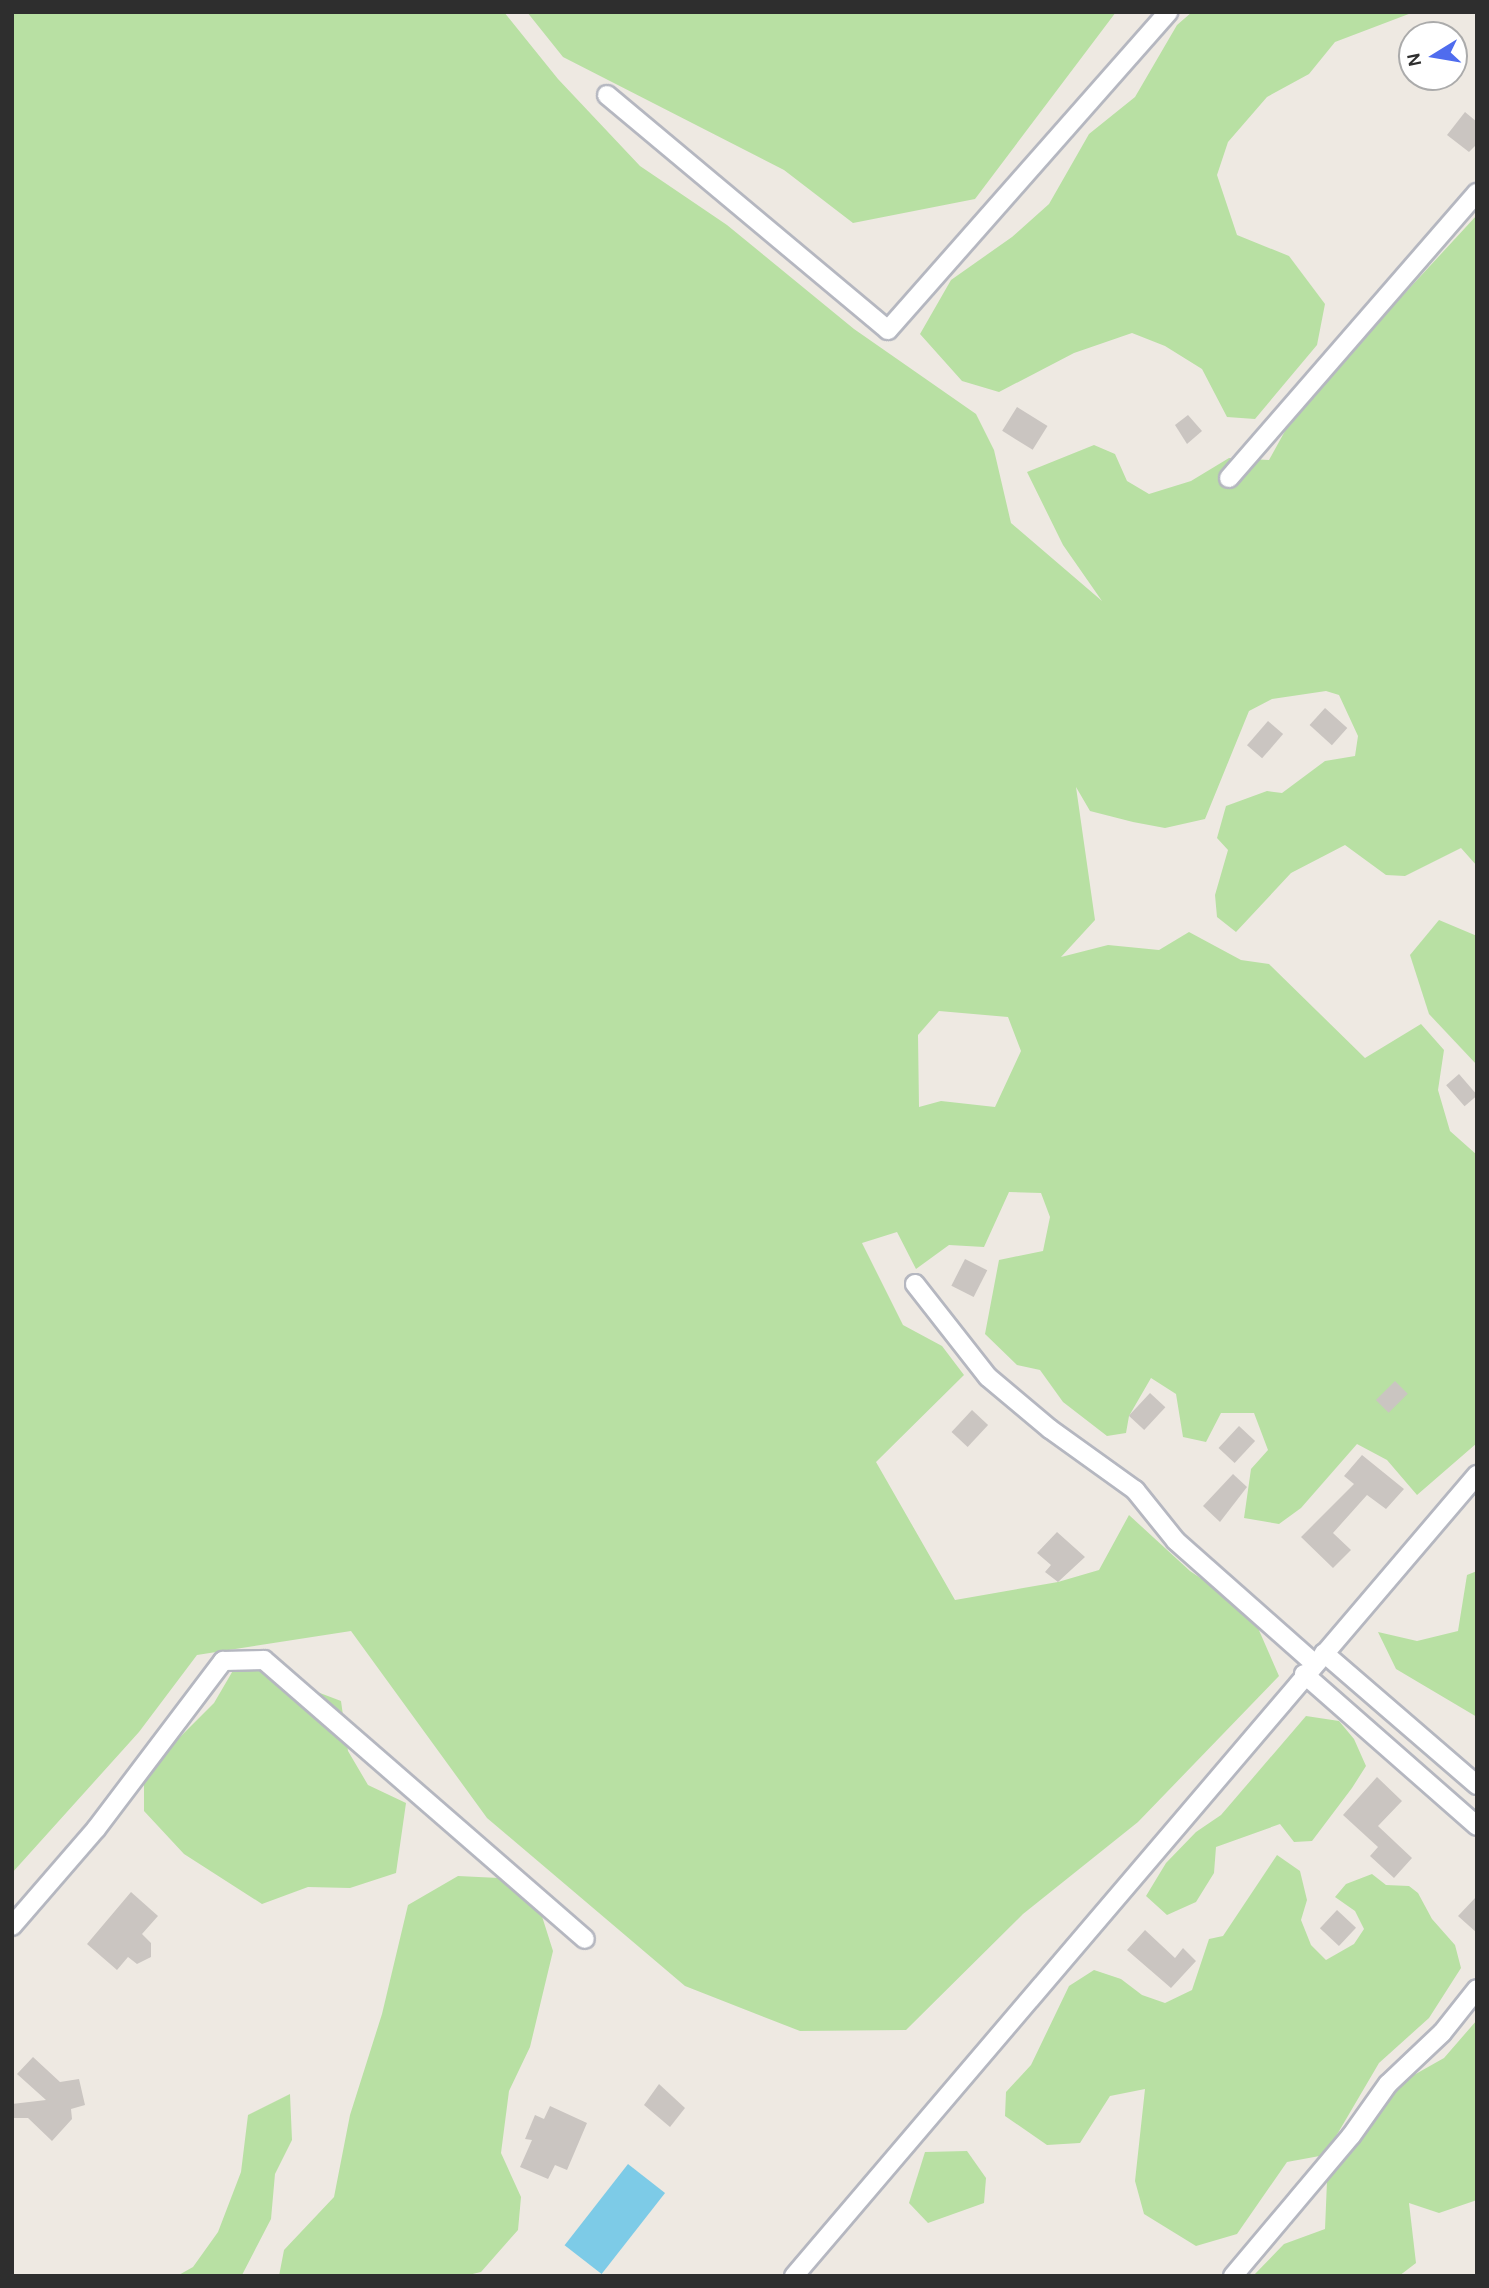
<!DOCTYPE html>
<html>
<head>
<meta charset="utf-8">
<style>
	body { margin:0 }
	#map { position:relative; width:1489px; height:2288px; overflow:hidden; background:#eee9e2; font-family:Karla,sans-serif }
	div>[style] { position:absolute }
	.green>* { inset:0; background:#b8e0a3 }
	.water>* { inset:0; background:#7dcbe7; transform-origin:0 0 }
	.building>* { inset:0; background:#cac5c1; transform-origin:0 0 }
	.roads { filter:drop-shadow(2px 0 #b5b7c0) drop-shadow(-2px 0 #b5b7c0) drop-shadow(0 2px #b5b7c0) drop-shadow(0 -2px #b5b7c0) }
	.minor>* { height:18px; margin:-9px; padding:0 9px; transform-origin:9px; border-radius:9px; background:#fff }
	span { translate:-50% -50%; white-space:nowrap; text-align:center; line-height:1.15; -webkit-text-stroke:5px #fff; paint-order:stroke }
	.frame { position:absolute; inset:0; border:14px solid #2e2e2e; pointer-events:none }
	.north { position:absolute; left:1398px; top:21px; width:70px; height:70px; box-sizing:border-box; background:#fff; border:2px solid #ababab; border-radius:50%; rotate:259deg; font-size:19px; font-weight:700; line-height:28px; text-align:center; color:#2e2e2e }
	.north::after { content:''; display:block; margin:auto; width:24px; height:32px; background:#4f6cee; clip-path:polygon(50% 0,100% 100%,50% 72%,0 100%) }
</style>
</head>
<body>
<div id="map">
	<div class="green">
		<div style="clip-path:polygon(evenodd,12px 12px,504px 12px,558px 79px,640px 166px,727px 225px,854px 329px,976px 414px,994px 450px,1011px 523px,1102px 601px,1063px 545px,1027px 472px,1094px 445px,1115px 454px,1127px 481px,1149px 494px,1191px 481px,1229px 458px,1269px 460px,1296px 411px,1477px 215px,1477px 866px,1461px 848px,1405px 876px,1386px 875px,1345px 845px,1291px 873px,1236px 932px,1217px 917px,1215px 895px,1228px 850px,1217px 838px,1226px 806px,1267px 791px,1282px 793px,1325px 761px,1355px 756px,1358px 736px,1339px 695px,1326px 691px,1272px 699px,1249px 711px,1205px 819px,1165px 828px,1133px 822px,1090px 811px,1076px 787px,1095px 920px,1061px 957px,1108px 945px,1159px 950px,1189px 932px,1241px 960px,1269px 964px,1365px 1058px,1421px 1024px,1444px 1050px,1438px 1090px,1450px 1131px,1477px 1155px,1477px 1443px,1417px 1495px,1387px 1460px,1357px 1444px,1301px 1508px,1279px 1524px,1244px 1518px,1251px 1469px,1268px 1450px,1254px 1413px,1221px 1413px,1206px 1442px,1183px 1437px,1176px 1394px,1151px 1378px,1129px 1416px,1126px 1433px,1107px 1436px,1063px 1402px,1040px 1370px,1017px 1365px,985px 1334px,999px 1260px,1043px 1251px,1050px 1217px,1041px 1193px,1009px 1192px,984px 1247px,949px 1245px,916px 1269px,897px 1232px,862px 1243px,903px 1325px,942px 1346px,964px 1375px,876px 1462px,955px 1600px,1058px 1582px,1099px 1570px,1129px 1515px,1190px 1571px,1251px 1612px,1279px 1676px,1138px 1822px,1023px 1914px,906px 2030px,800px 2031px,685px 1986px,487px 1818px,351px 1631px,197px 1655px,139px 1732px,12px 1873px,12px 12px,939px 1011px,1008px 1017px,1021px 1051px,995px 1107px,941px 1101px,919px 1107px,918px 1035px,939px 1011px)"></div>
		<div style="clip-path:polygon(527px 12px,1116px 12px,975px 199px,853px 223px,784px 170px,563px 57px)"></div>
		<div style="clip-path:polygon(1192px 12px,1414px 12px,1335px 42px,1309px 74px,1267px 97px,1228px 142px,1217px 175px,1237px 235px,1289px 256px,1325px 304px,1317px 345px,1255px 419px,1227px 417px,1202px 369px,1165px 346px,1132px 333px,1074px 353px,999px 392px,962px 381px,920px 334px,951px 280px,1012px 237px,1049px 204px,1089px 134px,1135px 97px,1177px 25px)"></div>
		<div style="clip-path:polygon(1439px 920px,1477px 936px,1477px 1065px,1429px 1014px,1410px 955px)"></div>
		<div style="clip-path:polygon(1477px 1571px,1477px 1717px,1396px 1669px,1378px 1632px,1417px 1641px,1458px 1631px,1467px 1575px)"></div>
		<div style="clip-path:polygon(238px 1662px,341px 1701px,348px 1751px,368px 1785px,406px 1803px,396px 1873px,350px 1888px,308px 1887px,262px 1904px,184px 1854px,144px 1811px,144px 1773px,214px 1703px)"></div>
		<div style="clip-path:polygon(1306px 1716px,1339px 1721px,1354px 1739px,1366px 1766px,1352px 1788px,1312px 1841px,1294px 1842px,1280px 1824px,1216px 1847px,1214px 1873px,1196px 1902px,1167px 1915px,1146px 1896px,1166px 1863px,1196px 1832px,1221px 1815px)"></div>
		<div style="clip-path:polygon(1277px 1855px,1300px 1871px,1307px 1900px,1301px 1920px,1311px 1945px,1326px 1960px,1354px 1944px,1364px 1929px,1355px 1911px,1335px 1897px,1346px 1884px,1372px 1874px,1386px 1885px,1409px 1886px,1418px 1893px,1432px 1919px,1455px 1945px,1461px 1968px,1429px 2018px,1379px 2063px,1325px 2155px,1287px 2162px,1237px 2234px,1196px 2246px,1144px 2214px,1135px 2181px,1145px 2089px,1110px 2096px,1080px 2143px,1047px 2145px,1005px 2116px,1006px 2092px,1031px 2065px,1069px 1986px,1094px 1970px,1121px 1979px,1142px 1995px,1165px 2003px,1192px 1990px,1209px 1939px,1223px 1936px)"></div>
		<div style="clip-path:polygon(458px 1876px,499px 1878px,534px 1891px,553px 1951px,530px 2047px,509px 2091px,501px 2153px,521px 2197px,518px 2230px,481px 2272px,464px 2276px,279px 2276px,284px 2250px,334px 2197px,350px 2115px,382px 2014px,408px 1905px)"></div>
		<div style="clip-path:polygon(1477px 2020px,1477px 2200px,1439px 2213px,1409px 2203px,1416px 2263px,1399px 2276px,1253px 2276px,1284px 2244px,1325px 2229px,1327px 2181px,1369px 2126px,1382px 2093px,1444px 2058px)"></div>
		<div style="clip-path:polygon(290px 2094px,292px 2140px,275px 2174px,271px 2219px,242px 2275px,177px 2276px,193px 2267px,218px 2232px,241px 2172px,248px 2115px)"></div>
		<div style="clip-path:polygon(967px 2151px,986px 2178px,984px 2203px,928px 2223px,909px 2203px,925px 2152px)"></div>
	</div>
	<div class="water">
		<div style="left:628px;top:2164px;width:47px;height:103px;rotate:38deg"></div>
	</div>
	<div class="building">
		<div style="clip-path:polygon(1465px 112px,1477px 122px,1477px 144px,1469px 152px,1447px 135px)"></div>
		<div style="left:1017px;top:407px;width:36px;height:28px;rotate:32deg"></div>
		<div style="clip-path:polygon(1188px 415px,1202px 431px,1187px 444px,1175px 425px)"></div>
		<div style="left:1325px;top:708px;width:30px;height:23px;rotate:42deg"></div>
		<div style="left:1268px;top:721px;width:20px;height:32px;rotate:41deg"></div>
		<div style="left:1459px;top:1074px;width:28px;height:17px;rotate:49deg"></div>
		<div style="left:965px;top:1259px;width:25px;height:30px;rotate:27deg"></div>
		<div style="left:1395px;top:1381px;width:18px;height:27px;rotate:45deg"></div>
		<div style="left:1150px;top:1393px;width:21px;height:31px;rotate:43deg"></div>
		<div style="left:972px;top:1410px;width:22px;height:30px;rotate:43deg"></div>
		<div style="left:1239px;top:1426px;width:22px;height:30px;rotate:43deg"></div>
		<div style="clip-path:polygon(1362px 1455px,1404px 1489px,1386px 1509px,1367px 1495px,1333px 1533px,1351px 1550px,1333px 1568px,1301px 1537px,1354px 1484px,1344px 1476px)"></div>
		<div style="clip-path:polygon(1233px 1474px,1247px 1487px,1220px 1522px,1203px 1506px)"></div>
		<div style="clip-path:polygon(1057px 1532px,1085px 1557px,1058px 1582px,1045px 1572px,1051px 1565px,1037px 1553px)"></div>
		<div style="clip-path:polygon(1377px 1777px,1402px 1801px,1378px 1826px,1412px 1858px,1394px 1878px,1370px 1856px,1378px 1847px,1343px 1815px)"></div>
		<div style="clip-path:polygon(131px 1892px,158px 1916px,142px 1934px,151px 1943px,151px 1957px,137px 1964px,128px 1957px,117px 1970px,87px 1944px)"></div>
		<div style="clip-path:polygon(1477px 1896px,1477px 1933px,1458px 1916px)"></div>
		<div style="left:1337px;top:1910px;width:26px;height:25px;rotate:43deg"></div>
		<div style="clip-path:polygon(1145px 1930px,1175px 1958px,1183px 1948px,1196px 1961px,1171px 1988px,1127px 1950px)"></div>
		<div style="clip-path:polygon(33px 2057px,60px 2082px,79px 2079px,85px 2105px,71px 2109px,72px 2119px,52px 2141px,28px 2118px,12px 2118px,12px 2104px,46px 2100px,17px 2074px)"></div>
		<div style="clip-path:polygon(659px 2084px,685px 2108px,670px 2127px,644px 2105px)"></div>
		<div style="clip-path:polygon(550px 2106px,587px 2123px,567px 2170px,555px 2165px,548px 2179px,520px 2167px,532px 2140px,525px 2139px,535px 2115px,544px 2119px)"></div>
	</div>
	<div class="roads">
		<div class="minor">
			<div style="left:607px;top:95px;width:366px;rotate:39.9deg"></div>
			<div style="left:888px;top:330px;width:424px;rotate:-48.6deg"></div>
			<div style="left:1229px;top:478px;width:378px;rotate:-49deg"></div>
			<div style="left:915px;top:1284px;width:118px;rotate:51.9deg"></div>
			<div style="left:988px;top:1377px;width:81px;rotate:40deg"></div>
			<div style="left:1050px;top:1429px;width:105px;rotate:35.7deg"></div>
			<div style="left:1135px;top:1490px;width:65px;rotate:51.2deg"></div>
			<div style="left:1176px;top:1541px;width:183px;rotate:41.5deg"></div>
			<div style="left:1324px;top:1653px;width:202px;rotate:40.8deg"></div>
			<div style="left:1304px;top:1674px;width:230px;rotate:41.3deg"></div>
			<div style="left:12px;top:1926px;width:128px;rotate:-49.1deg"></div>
			<div style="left:96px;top:1829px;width:211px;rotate:-52.9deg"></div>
			<div style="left:223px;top:1661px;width:41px;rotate:-1.4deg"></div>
			<div style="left:264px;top:1660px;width:425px;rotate:41deg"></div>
			<div style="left:794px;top:2276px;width:1053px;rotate:-49.55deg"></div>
			<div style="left:1233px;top:2276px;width:183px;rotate:-49.9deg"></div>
			<div style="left:1351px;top:2136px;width:64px;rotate:-54.6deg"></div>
			<div style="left:1388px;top:2084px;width:74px;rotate:-43.4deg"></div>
			<div style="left:1442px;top:2033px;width:56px;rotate:-51.5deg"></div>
		</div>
	</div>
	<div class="frame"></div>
	<div class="north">N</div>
</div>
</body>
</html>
